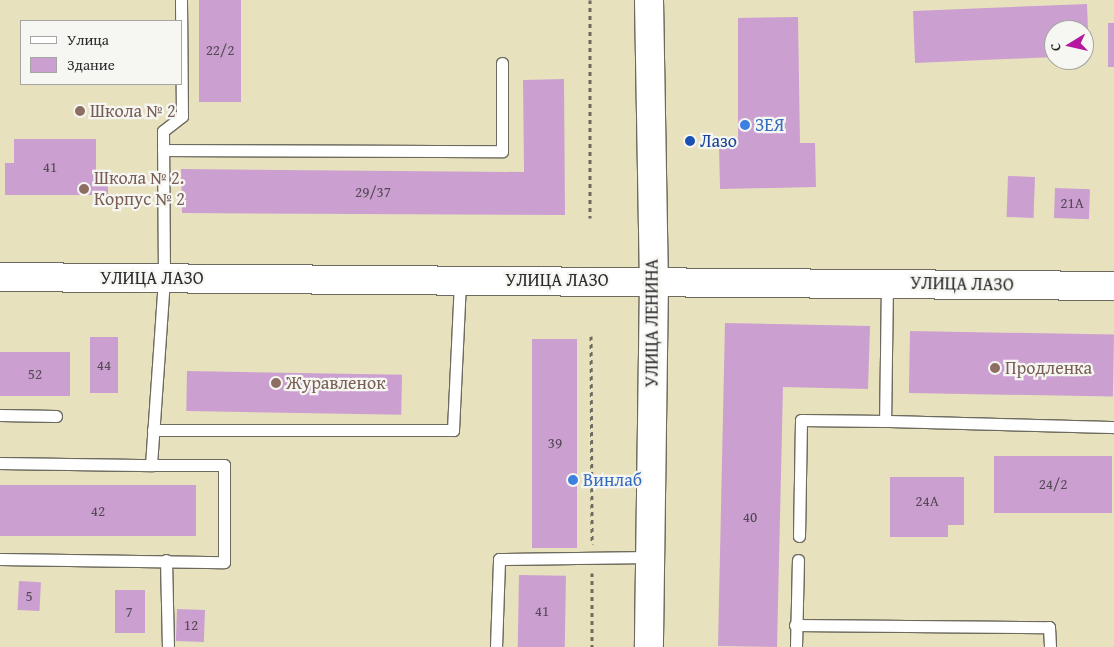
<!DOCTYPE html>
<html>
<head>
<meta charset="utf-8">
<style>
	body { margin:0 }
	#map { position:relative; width:1114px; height:647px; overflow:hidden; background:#e8e1be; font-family:"Gentium Book Plus",serif }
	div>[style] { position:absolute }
	.building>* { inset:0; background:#cba0d0; transform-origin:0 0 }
	.path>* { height:3px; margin-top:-1.5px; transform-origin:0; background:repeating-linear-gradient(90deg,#6d6b5e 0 4px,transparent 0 8px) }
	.roads { filter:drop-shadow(1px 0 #6d6b5e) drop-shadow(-1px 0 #6d6b5e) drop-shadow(0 1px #6d6b5e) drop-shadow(0 -1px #6d6b5e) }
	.lane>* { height:11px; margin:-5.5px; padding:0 5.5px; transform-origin:5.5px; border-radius:5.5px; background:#fff }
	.secondary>* { height:28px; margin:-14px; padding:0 14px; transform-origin:14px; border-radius:14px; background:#fff }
	.dots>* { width:14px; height:14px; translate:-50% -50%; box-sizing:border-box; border:2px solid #f6f6f2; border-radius:50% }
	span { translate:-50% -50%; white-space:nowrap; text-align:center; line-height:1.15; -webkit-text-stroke:4.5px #f6f6f2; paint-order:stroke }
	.number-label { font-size:15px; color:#534854 }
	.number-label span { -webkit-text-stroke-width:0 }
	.education-label { font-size:18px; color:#785e54 }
	.left { translate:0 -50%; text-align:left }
	.shop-label { font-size:18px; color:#366cbe }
	.transit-label { font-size:18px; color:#164399 }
	.street-label { font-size:18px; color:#2b2b2b }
	.legend { position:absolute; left:20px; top:20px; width:162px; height:65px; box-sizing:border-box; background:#f6f6f2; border:1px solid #a5a5a2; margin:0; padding:6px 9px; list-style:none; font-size:15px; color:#2b2b2b }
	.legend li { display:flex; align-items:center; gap:10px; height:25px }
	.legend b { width:25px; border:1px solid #a5a5a2 }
	.north { position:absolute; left:1044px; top:20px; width:50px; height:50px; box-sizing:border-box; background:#f6f6f2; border:1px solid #a5a5a2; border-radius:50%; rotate:261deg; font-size:14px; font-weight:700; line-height:20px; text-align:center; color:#2b2b2b }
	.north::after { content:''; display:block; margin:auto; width:18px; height:22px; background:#b5179e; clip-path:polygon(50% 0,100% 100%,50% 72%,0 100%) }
</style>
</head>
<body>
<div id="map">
	<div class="building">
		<div style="left:199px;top:0;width:42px;height:102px"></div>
		<div style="clip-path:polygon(1087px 4px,1089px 56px,1084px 56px,1084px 30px,1054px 30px,1054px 57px,915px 63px,913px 11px)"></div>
		<div style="clip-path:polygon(798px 17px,800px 143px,815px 143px,816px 187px,720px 189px,719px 146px,738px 145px,738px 18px)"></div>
		<div style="left:1108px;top:23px;width:6px;height:44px"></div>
		<div style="clip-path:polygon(564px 79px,565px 215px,182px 213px,181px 169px,524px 172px,523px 80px)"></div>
		<div style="clip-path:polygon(14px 139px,96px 139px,96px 171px,108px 171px,108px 195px,5px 195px,5px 163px,14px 163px)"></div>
		<div style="left:1008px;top:176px;width:27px;height:41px;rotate:2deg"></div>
		<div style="left:1055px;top:188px;width:35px;height:30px;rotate:2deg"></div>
		<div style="clip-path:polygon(725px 323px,870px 326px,868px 389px,783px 387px,777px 647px,718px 646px)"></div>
		<div style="left:910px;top:331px;width:204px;height:62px;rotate:1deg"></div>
		<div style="left:90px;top:337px;width:28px;height:56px"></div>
		<div style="left:532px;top:339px;width:45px;height:209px"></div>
		<div style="left:0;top:352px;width:70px;height:44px"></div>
		<div style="left:187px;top:371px;width:215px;height:40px;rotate:1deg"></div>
		<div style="left:994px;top:456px;width:118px;height:57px"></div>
		<div style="clip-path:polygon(890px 477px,964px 477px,964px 525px,948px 525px,948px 537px,890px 537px)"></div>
		<div style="left:0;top:485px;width:196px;height:51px"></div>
		<div style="left:519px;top:575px;width:47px;height:72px;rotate:1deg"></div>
		<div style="left:19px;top:581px;width:22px;height:29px;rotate:3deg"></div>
		<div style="left:115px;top:590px;width:30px;height:43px"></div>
		<div style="left:177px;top:609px;width:28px;height:32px;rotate:2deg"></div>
	</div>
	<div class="path">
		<div style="left:590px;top:0;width:218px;rotate:90deg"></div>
		<div style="left:591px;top:336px;width:208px;rotate:89.7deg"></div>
		<div style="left:592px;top:573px;width:74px;rotate:90deg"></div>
	</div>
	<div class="roads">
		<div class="lane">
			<div style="left:163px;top:150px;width:339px;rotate:0.2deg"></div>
			<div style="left:502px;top:151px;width:88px;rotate:-90deg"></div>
			<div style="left:887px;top:283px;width:138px;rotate:90.8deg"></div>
			<div style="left:885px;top:421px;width:229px;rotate:1.5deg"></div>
			<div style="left:0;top:415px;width:56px;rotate:1deg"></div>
			<div style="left:153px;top:430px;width:300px"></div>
			<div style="left:453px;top:430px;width:150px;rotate:-87.3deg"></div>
			<div style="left:0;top:463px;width:151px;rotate:0.8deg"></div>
			<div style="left:799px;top:536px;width:116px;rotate:-89deg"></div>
			<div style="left:801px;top:420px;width:84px;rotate:0.7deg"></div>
			<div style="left:0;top:559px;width:224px;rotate:0.8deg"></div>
			<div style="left:224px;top:562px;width:97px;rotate:-90deg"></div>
			<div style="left:224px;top:465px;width:73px;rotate:180deg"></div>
			<div style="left:151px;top:465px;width:188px;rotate:-86deg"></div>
			<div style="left:164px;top:277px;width:146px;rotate:-90.4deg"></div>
			<div style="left:163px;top:131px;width:24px;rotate:-38deg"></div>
			<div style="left:182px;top:116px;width:116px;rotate:-90.5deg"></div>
			<div style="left:166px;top:560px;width:87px;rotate:88.7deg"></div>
			<div style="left:795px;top:625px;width:254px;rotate:0.5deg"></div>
			<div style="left:1049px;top:627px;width:20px;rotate:87deg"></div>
			<div style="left:496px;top:647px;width:88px;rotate:-88deg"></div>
			<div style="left:499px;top:559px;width:151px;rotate:-0.8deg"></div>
			<div style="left:796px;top:647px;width:87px;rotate:-88.7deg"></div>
		</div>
		<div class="secondary">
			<div style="left:649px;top:0;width:281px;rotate:89deg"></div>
			<div style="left:654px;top:281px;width:366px;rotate:90.8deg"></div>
			<div style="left:0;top:277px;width:1114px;rotate:0.46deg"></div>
		</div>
	</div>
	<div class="dots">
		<div style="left:80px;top:111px;background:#8d6e63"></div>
		<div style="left:745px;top:125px;background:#3f7fe0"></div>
		<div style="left:690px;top:141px;background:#1a4fb4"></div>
		<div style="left:84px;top:189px;background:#8d6e63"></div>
		<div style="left:995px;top:368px;background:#8d6e63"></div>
		<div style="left:276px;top:383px;background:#8d6e63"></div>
		<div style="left:573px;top:480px;background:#3f7fe0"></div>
	</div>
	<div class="number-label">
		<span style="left:220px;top:50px">22/2</span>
		<span style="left:50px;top:167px">41</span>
		<span style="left:373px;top:192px">29/37</span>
		<span style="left:1072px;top:203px">21А</span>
		<span style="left:104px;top:365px">44</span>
		<span style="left:35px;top:374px">52</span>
		<span style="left:555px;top:443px">39</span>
		<span style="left:1053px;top:484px">24/2</span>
		<span style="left:927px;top:501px">24А</span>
		<span style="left:98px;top:511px">42</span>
		<span style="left:750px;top:517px">40</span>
		<span style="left:29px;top:596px">5</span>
		<span style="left:542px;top:611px">41</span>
		<span style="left:129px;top:612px">7</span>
		<span style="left:191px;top:625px">12</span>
	</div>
	<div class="education-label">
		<span class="left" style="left:90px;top:111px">Школа № 2</span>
		<span class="left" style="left:94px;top:189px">Школа № 2.<br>Корпус № 2</span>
		<span class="left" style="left:1005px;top:368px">Продленка</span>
		<span class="left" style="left:286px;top:383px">Журавленок</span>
	</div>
	<div class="shop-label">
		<span class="left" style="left:755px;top:125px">ЗЕЯ</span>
		<span class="left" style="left:583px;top:480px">Винлаб</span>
	</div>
	<div class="transit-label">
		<span class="left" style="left:700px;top:141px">Лазо</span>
	</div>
	<div class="street-label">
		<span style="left:152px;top:278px">УЛИЦА ЛАЗО</span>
		<span style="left:557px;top:280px">УЛИЦА ЛАЗО</span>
		<span style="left:962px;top:284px;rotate:1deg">УЛИЦА ЛАЗО</span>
		<span style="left:652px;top:323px;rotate:-90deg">УЛИЦА ЛЕНИНА</span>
	</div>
	<ul class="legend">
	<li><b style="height:6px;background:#fff"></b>Улица</li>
	<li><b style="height:14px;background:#cba0d0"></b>Здание</li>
	</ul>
	<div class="north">С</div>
</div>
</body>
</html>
